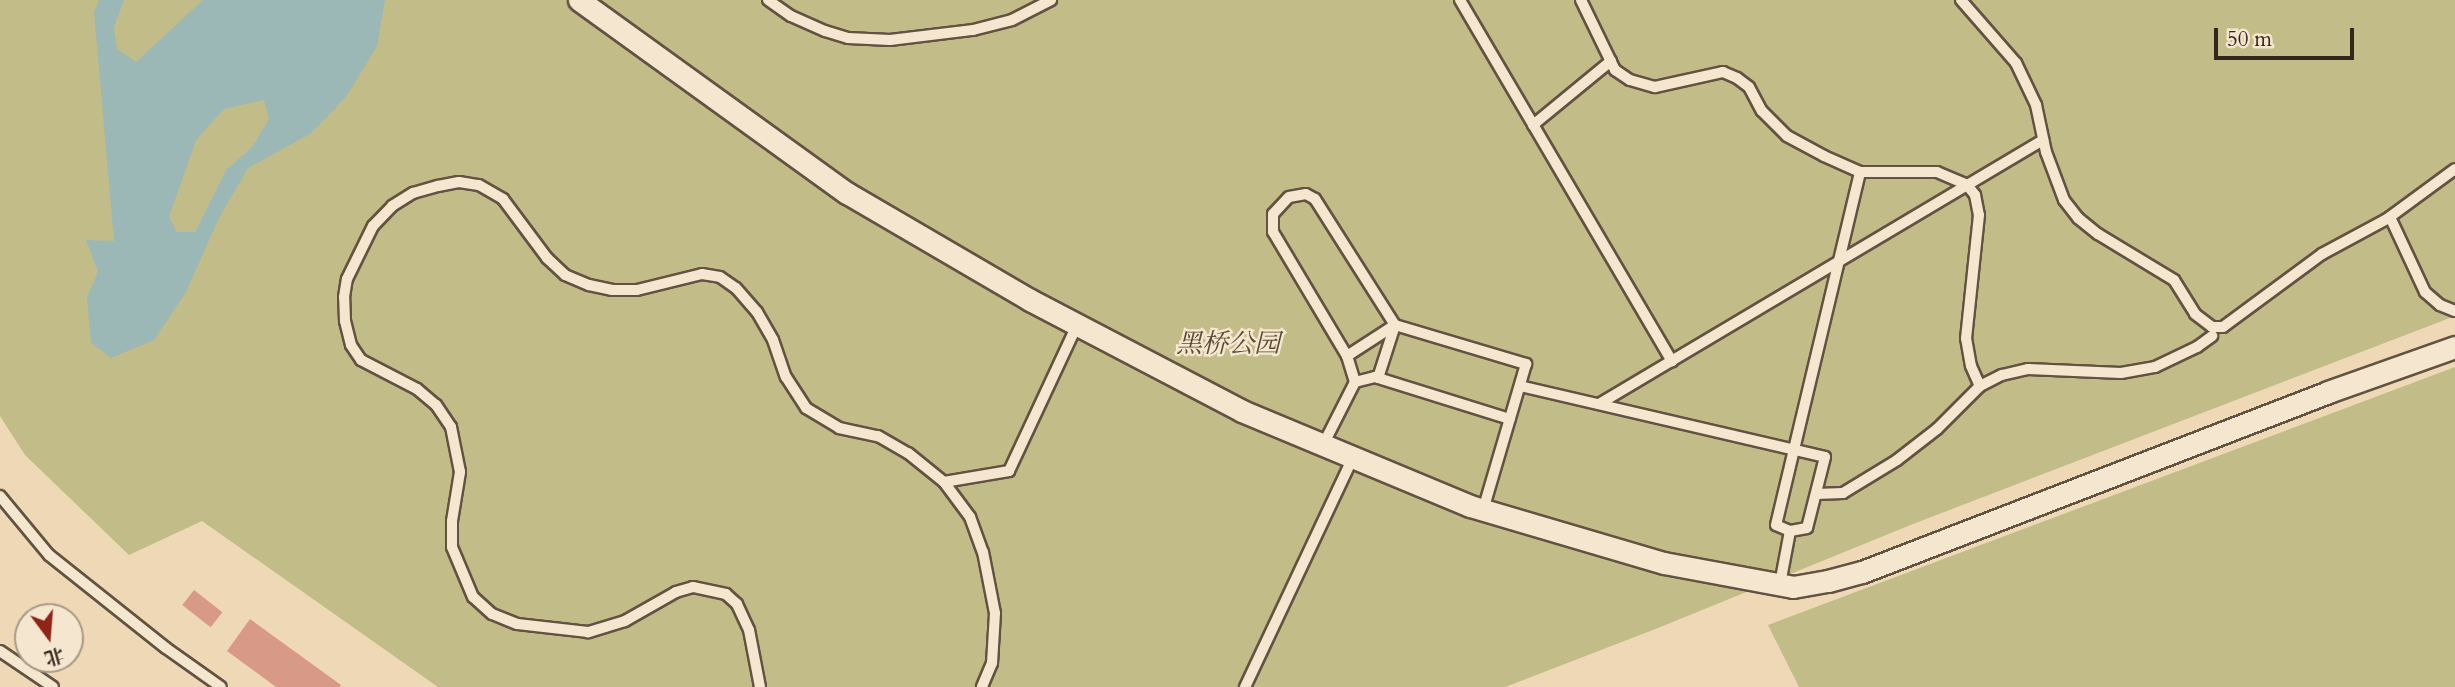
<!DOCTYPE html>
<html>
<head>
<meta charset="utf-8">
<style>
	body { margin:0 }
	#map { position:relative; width:2455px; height:687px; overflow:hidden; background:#efd8b5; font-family:Cardo,"Noto Serif SC",serif }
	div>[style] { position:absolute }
	.green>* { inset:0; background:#c1bc88 }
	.water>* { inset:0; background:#9cb8b6 }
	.building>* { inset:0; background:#d89987; transform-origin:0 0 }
	.roads { filter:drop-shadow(2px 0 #625242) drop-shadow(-2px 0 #625242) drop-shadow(0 2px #625242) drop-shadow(0 -2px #625242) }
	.lane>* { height:10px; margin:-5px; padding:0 5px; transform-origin:5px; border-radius:5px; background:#f5e6cf }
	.street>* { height:21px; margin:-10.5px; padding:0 10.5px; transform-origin:10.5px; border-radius:10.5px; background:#f5e6cf }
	span { translate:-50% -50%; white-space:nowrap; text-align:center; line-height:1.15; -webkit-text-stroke:5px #f5e6cf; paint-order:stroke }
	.park-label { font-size:26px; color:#564c36; font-style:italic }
	.north { position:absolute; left:14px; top:603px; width:70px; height:70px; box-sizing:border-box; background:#f5e6cf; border:2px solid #a79987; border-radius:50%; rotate:164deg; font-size:19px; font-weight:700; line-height:28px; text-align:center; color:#33261b }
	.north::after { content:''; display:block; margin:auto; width:24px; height:32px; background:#8f2418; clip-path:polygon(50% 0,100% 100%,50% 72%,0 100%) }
	.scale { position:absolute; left:2214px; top:28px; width:140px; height:32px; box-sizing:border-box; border:4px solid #33261b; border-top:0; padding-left:9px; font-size:21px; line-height:24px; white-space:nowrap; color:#33261b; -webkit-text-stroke:5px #f5e6cf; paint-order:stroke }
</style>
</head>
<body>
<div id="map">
	<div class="green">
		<div style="clip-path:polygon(0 0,2455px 0,2455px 316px,1913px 524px,1658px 628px,1505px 687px,438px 687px,202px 521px,129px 555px,25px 455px,0 416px)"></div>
		<div style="clip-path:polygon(2455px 367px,2455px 687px,1799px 687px,1768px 625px)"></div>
	</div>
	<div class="water">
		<div style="clip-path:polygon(evenodd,99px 0,124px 0,114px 27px,117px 49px,136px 62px,203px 0,385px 0,377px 46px,346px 97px,310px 134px,248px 168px,218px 220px,186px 292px,154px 340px,111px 358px,91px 343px,87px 297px,98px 272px,86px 240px,114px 241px,94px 12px,99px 0,264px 100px,269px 119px,252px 147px,226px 170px,195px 232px,177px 232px,169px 217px,196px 140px,224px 109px,264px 100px)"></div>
	</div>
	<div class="building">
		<div style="left:194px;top:590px;width:36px;height:19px;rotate:38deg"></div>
		<div style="clip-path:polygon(250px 619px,341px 685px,340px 687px,276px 687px,227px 651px)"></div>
	</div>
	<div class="roads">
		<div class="lane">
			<div style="left:768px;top:0;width:28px;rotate:35deg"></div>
			<div style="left:791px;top:16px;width:37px;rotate:24deg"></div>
			<div style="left:825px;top:31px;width:24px;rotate:17deg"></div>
			<div style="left:848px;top:38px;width:42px;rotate:2.7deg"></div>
			<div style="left:890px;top:40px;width:84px;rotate:-6.9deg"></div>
			<div style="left:973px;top:30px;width:40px;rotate:-14.4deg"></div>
			<div style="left:1012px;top:20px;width:44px;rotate:-27.1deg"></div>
			<div style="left:1460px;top:0;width:419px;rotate:59.6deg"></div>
			<div style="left:1581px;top:0;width:78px;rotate:64.1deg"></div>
			<div style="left:1615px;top:70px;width:18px;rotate:34deg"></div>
			<div style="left:1630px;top:80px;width:26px;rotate:16deg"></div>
			<div style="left:1655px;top:87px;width:70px;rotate:-12.4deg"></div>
			<div style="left:1723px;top:72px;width:15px;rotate:23deg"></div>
			<div style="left:1737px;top:78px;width:15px;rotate:37deg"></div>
			<div style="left:1749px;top:87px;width:27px;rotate:62deg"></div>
			<div style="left:1762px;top:111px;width:35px;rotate:45deg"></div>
			<div style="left:1787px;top:136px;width:42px;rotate:28.4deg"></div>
			<div style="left:1824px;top:156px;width:39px;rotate:24deg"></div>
			<div style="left:1860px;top:172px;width:77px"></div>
			<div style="left:1937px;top:172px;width:33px;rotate:23deg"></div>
			<div style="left:1967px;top:185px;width:13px;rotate:51deg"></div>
			<div style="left:1975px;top:195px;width:20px;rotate:79deg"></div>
			<div style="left:1979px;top:215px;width:124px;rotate:96deg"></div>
			<div style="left:1966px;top:338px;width:28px;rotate:80deg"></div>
			<div style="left:1971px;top:366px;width:22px;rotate:66deg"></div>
			<div style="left:1961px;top:0;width:84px;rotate:48.9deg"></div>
			<div style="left:2016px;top:63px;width:47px;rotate:64.5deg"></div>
			<div style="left:2036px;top:105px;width:48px;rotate:78deg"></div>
			<div style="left:2046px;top:152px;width:51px;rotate:69.4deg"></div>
			<div style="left:2064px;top:200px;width:23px;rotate:52deg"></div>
			<div style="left:2078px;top:218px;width:26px;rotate:39deg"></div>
			<div style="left:2098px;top:234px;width:89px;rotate:31.2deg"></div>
			<div style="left:2174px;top:280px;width:40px;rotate:58deg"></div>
			<div style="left:2195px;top:314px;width:21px;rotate:37deg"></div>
			<div style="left:2212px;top:327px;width:11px"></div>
			<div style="left:2223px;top:327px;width:123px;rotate:-36.4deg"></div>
			<div style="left:2322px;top:254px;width:74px;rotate:-28.3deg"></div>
			<div style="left:2387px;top:219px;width:84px;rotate:-36.3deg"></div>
			<div style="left:1533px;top:125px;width:101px;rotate:-39.4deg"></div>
			<div style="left:2390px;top:217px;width:83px;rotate:65deg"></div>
			<div style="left:2425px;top:292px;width:20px;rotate:41deg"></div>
			<div style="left:2440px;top:305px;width:16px;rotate:22deg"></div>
			<div style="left:1347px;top:356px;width:57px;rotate:-32.9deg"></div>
			<div style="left:1378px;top:378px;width:56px;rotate:-72.2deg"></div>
			<div style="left:1355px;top:382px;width:27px;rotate:-107deg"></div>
			<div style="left:1347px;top:356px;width:144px;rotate:-120.8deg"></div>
			<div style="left:1273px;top:232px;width:18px;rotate:-90deg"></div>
			<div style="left:1273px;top:214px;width:23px;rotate:-47deg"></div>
			<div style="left:1289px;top:197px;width:17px;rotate:-10deg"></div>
			<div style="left:1306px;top:194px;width:10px;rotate:29deg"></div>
			<div style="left:1315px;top:199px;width:149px;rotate:57.6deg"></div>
			<div style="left:1395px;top:325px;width:137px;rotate:16.6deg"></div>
			<div style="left:1526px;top:364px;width:152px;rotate:106.4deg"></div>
			<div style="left:1520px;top:386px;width:313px;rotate:13.1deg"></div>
			<div style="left:1825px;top:457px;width:73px;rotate:104.2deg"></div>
			<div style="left:1807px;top:528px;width:17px;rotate:170deg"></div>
			<div style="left:1790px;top:531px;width:54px;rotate:100.7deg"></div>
			<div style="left:1599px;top:404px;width:517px;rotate:-30.74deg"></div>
			<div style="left:1323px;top:445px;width:71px;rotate:-63.1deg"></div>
			<div style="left:1355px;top:382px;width:21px;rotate:-14deg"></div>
			<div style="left:1375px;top:377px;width:141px;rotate:17.3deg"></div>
			<div style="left:944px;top:482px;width:66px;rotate:-9.6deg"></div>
			<div style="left:1009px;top:471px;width:161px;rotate:-65deg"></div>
			<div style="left:1816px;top:494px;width:27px;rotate:-2deg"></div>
			<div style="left:1843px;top:493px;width:63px;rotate:-31.4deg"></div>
			<div style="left:1897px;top:460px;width:51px;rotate:-37.8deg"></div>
			<div style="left:1937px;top:429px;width:61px;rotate:-45deg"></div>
			<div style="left:1980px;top:386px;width:25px;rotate:-27deg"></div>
			<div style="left:2002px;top:375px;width:27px;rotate:-13deg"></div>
			<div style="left:2028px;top:369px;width:93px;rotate:2.5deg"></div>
			<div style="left:2121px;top:373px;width:35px;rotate:-10deg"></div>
			<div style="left:2155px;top:367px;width:47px;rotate:-25.5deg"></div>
			<div style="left:2197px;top:347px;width:19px;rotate:-36deg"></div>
			<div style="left:0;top:496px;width:77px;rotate:50.3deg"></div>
			<div style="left:49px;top:555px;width:149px;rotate:38.5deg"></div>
			<div style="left:166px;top:648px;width:67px;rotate:35.3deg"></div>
			<div style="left:1790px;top:531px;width:15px;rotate:-157deg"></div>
			<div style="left:1776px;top:525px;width:363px;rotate:-76.6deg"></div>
			<div style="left:0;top:651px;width:64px;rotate:34.2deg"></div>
			<div style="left:760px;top:687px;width:58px;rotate:-100.9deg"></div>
			<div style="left:749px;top:630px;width:29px;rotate:-115deg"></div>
			<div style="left:737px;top:604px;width:15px;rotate:-138deg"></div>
			<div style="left:726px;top:594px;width:34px;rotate:-168deg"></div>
			<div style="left:693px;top:587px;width:18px;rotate:164deg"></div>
			<div style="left:676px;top:592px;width:59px;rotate:150.4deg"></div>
			<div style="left:625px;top:621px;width:39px;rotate:163deg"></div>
			<div style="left:588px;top:632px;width:71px;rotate:-173.6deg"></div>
			<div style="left:517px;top:624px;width:27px;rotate:-158deg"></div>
			<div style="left:492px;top:614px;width:25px;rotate:-138deg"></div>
			<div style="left:473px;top:597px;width:54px;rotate:-112.8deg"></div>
			<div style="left:452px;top:547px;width:26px;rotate:-90deg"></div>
			<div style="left:452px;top:521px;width:50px;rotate:-80.7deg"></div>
			<div style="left:460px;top:472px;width:46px;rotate:-101.3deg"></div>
			<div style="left:451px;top:427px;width:27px;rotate:-124deg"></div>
			<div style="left:436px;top:405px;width:25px;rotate:-140deg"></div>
			<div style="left:417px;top:389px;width:63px;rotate:-152.6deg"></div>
			<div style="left:361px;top:360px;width:18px;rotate:-124deg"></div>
			<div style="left:351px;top:345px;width:25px;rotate:-104deg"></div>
			<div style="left:345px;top:321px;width:24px;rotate:-92deg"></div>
			<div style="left:344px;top:297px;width:18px;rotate:-81deg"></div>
			<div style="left:347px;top:279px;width:59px;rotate:-63.9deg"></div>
			<div style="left:373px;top:226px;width:28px;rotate:-46deg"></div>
			<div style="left:392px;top:206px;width:25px;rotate:-32deg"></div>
			<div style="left:413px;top:193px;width:26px;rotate:-16deg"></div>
			<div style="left:438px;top:186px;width:21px;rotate:-11deg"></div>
			<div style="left:459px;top:182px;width:20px;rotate:9deg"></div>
			<div style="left:479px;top:185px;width:28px;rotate:30deg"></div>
			<div style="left:503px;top:199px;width:74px;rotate:53.3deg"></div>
			<div style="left:547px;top:258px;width:25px;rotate:43deg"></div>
			<div style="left:565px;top:275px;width:26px;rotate:23deg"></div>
			<div style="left:589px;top:285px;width:24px;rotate:12deg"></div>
			<div style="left:612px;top:290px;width:25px"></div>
			<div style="left:637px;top:290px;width:67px;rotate:-13.8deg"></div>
			<div style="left:702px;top:274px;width:18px;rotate:9deg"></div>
			<div style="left:720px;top:277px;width:19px;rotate:35deg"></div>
			<div style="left:736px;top:288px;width:32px;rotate:49deg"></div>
			<div style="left:757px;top:312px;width:32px;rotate:60deg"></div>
			<div style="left:773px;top:340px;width:39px;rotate:71deg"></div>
			<div style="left:786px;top:377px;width:37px;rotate:57deg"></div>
			<div style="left:806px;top:408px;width:39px;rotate:31deg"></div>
			<div style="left:839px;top:428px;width:40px;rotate:12deg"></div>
			<div style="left:878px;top:436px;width:34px;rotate:30deg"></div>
			<div style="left:908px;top:453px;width:46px;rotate:38.9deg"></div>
			<div style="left:944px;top:482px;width:44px;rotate:53.4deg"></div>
			<div style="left:970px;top:517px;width:37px;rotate:70deg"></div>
			<div style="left:983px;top:552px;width:62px;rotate:78.9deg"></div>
			<div style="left:995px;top:613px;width:50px;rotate:93.4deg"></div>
			<div style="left:992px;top:663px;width:26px;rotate:113deg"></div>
			<div style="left:1245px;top:687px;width:254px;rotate:-64.8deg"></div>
		</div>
		<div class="street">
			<div style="left:579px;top:0;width:330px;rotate:35.8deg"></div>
			<div style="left:847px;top:193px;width:212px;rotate:30.3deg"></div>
			<div style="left:1030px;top:300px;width:239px;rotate:27.6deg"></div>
			<div style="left:1242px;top:411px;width:247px;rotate:22.6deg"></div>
			<div style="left:1470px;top:506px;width:202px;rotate:16.4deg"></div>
			<div style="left:1664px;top:563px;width:131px;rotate:10.5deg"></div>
			<div style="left:1793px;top:587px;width:36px;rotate:-10deg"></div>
			<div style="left:1828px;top:581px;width:35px;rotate:-15deg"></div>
			<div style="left:1862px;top:572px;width:500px;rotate:-21.1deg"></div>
			<div style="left:2328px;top:392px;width:135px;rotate:-19.5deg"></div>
		</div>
	</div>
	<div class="park-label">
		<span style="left:1228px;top:344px">黑桥公园</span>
	</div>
	<div class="north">北</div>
	<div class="scale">50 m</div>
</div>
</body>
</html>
